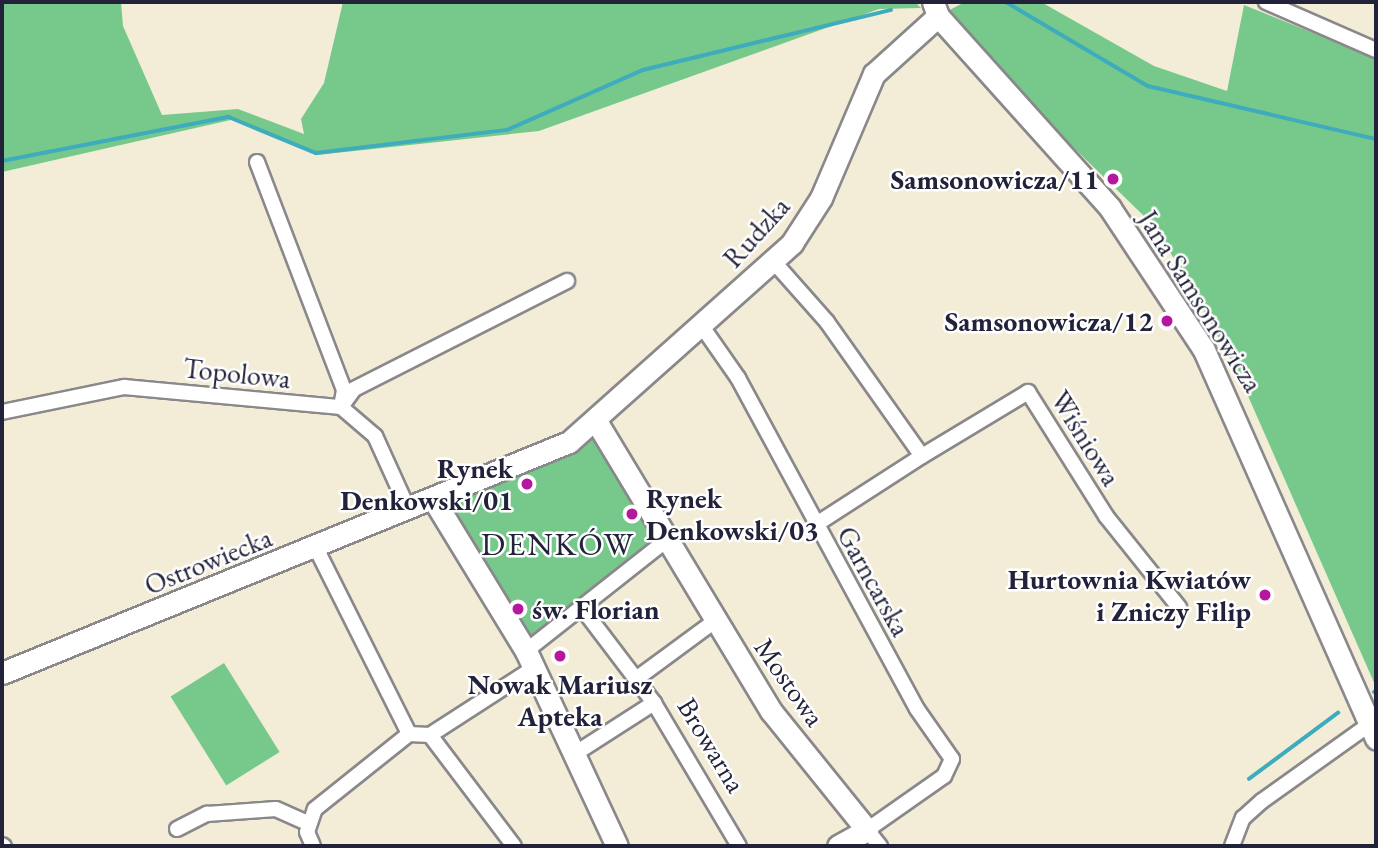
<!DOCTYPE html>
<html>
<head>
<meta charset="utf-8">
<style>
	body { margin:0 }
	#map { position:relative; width:1378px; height:848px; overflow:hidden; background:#f3edd8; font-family:"EB Garamond",serif }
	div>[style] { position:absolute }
	.green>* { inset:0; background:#77c98b; transform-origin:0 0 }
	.stream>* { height:3.5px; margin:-1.75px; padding:0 1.75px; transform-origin:1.75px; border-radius:1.75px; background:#3eacbc }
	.roads { filter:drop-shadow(2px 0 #8a888a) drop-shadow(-2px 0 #8a888a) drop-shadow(0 2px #8a888a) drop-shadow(0 -2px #8a888a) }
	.street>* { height:14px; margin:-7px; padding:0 7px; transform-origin:7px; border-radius:7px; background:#fff }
	.secondary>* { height:21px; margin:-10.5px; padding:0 10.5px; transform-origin:10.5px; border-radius:10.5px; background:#fff }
	.dots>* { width:19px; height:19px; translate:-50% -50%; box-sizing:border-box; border:4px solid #fff; border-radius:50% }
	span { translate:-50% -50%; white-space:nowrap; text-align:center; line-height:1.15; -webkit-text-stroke:5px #fff; paint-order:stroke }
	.poi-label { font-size:28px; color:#22223b; font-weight:700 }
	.right { translate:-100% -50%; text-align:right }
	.left { translate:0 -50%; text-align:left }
	.street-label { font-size:28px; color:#22223b }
	.quarter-label { font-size:32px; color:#22223b; letter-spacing:2px }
	.frame { position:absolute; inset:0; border:4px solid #22223b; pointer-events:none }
</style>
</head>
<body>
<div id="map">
	<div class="green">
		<div style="clip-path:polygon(2px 2px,121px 2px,123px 26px,162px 115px,238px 109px,304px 134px,301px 119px,324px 83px,343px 2px,915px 2px,921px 8px,879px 9px,539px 131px,317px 155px,235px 119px,2px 172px)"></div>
		<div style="clip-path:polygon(965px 2px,1041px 2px,1154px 66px,1227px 91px,1244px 5px,1376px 58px,1376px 687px,1237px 371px,1178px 264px,1146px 218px,938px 16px)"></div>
		<div style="clip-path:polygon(596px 421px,664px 542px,526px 651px,435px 502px)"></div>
		<div style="left:224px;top:663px;width:105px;height:63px;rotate:58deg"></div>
	</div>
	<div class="stream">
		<div style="left:1006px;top:2px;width:165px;rotate:30.6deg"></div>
		<div style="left:1148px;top:86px;width:234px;rotate:13.1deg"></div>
		<div style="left:2px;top:161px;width:231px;rotate:-11deg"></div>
		<div style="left:229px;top:117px;width:94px;rotate:22.5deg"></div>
		<div style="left:316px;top:153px;width:192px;rotate:-6.9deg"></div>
		<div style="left:507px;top:130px;width:149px;rotate:-23.8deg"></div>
		<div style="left:643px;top:70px;width:255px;rotate:-13.6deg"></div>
		<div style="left:1374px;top:692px;width:2px;rotate:-27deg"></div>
		<div style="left:1249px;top:779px;width:111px;rotate:-36.6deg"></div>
	</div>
	<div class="roads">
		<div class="street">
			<div style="left:1266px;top:2px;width:120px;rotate:23.6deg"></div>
			<div style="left:257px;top:162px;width:244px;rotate:69.1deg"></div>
			<div style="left:344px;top:390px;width:17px;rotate:100deg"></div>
			<div style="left:774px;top:262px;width:80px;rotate:48.5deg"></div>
			<div style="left:827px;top:322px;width:164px;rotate:54.7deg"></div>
			<div style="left:922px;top:456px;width:124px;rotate:-31.1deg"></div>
			<div style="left:1028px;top:392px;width:146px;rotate:57.8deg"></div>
			<div style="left:1106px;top:516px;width:117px;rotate:51.3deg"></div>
			<div style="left:701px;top:325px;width:65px;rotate:55.1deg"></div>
			<div style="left:738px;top:378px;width:376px;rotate:61.6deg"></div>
			<div style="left:917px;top:709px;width:61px;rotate:55deg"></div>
			<div style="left:952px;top:759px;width:19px;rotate:115deg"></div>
			<div style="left:944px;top:776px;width:94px;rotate:145deg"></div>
			<div style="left:867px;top:830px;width:21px;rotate:51deg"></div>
			<div style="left:344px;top:403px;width:17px;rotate:-54deg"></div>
			<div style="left:354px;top:389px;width:239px;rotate:-26.9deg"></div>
			<div style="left:2px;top:412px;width:125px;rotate:-11.6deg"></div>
			<div style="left:124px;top:387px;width:218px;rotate:5.3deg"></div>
			<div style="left:341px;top:407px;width:45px;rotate:40.5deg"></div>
			<div style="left:375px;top:436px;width:82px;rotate:65.6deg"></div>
			<div style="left:815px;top:525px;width:127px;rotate:-32.8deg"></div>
			<div style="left:316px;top:548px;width:208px;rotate:63.4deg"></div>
			<div style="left:582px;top:608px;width:119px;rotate:52.8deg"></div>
			<div style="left:654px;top:703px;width:166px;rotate:59.3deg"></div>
			<div style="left:526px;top:651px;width:176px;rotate:-38.3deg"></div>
			<div style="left:636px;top:679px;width:98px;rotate:-36.3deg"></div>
			<div style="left:409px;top:734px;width:21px;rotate:3deg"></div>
			<div style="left:430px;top:735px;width:139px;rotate:52.9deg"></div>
			<div style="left:430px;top:735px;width:121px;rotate:-32.9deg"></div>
			<div style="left:576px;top:753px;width:93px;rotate:-32.7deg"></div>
			<div style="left:177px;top:829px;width:34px;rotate:-27deg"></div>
			<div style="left:207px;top:814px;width:69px;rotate:-4.1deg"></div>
			<div style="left:276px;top:809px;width:35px;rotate:24deg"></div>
			<div style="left:2px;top:845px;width:2px;rotate:27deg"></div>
			<div style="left:313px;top:846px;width:15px;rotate:-113deg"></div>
			<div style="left:307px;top:832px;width:24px;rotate:-71deg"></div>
			<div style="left:315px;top:809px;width:120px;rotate:-38.6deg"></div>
			<div style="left:1232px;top:846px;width:30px;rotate:-69deg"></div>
			<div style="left:1243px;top:818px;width:25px;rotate:-42deg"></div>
			<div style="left:1262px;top:801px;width:133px;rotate:-35.5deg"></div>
		</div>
		<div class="secondary">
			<div style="left:933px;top:2px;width:15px;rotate:70deg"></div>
			<div style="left:938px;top:16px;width:258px;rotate:48.1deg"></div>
			<div style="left:1110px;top:208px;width:170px;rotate:56.5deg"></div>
			<div style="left:1204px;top:350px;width:425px;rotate:66.1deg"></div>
			<div style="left:596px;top:421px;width:339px;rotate:58.9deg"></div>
			<div style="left:771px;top:711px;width:153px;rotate:51.1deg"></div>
			<div style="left:867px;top:830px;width:33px;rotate:151deg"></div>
			<div style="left:435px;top:502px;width:175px;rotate:58.6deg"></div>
			<div style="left:526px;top:651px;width:215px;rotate:65deg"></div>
			<div style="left:2px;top:673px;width:612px;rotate:-22.17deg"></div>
			<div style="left:569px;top:442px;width:299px;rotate:-41.7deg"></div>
			<div style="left:792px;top:243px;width:54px;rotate:-57.2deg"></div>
			<div style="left:821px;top:198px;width:135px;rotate:-66.9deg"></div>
			<div style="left:874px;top:74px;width:86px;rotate:-42.2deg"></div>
		</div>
	</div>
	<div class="dots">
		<div style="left:1113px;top:179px;background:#b5179e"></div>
		<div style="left:1167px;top:321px;background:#b5179e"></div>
		<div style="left:527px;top:484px;background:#b5179e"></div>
		<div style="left:632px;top:514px;background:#b5179e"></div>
		<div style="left:1265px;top:595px;background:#b5179e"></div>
		<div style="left:518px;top:609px;background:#b5179e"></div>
		<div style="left:560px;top:656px;background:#b5179e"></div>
	</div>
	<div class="poi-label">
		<span class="right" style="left:1099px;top:179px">Samsonowicza/11</span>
		<span class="right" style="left:1153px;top:321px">Samsonowicza/12</span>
		<span class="right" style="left:513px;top:484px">Rynek<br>Denkowski/01</span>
		<span class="left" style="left:646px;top:514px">Rynek<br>Denkowski/03</span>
		<span class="right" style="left:1251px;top:595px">Hurtownia Kwiatów<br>i Zniczy Filip</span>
		<span class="left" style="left:532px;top:609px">św. Florian</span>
		<span style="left:560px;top:700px">Nowak Mariusz<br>Apteka</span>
	</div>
	<div class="street-label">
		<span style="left:756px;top:232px;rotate:-48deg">Rudzka</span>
		<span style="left:1201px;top:301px;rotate:58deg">Jana Samsonowicza</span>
		<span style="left:237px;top:373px;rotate:6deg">Topolowa</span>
		<span style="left:1086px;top:438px;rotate:58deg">Wiśniowa</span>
		<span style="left:208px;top:561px;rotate:-22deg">Ostrowiecka</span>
		<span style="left:874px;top:581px;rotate:61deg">Garncarska</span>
		<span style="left:790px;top:682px;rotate:55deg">Mostowa</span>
		<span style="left:712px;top:745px;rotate:59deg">Browarna</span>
	</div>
	<div class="quarter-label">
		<span style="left:558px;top:544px">DENKÓW</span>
	</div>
	<div class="frame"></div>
</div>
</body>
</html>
